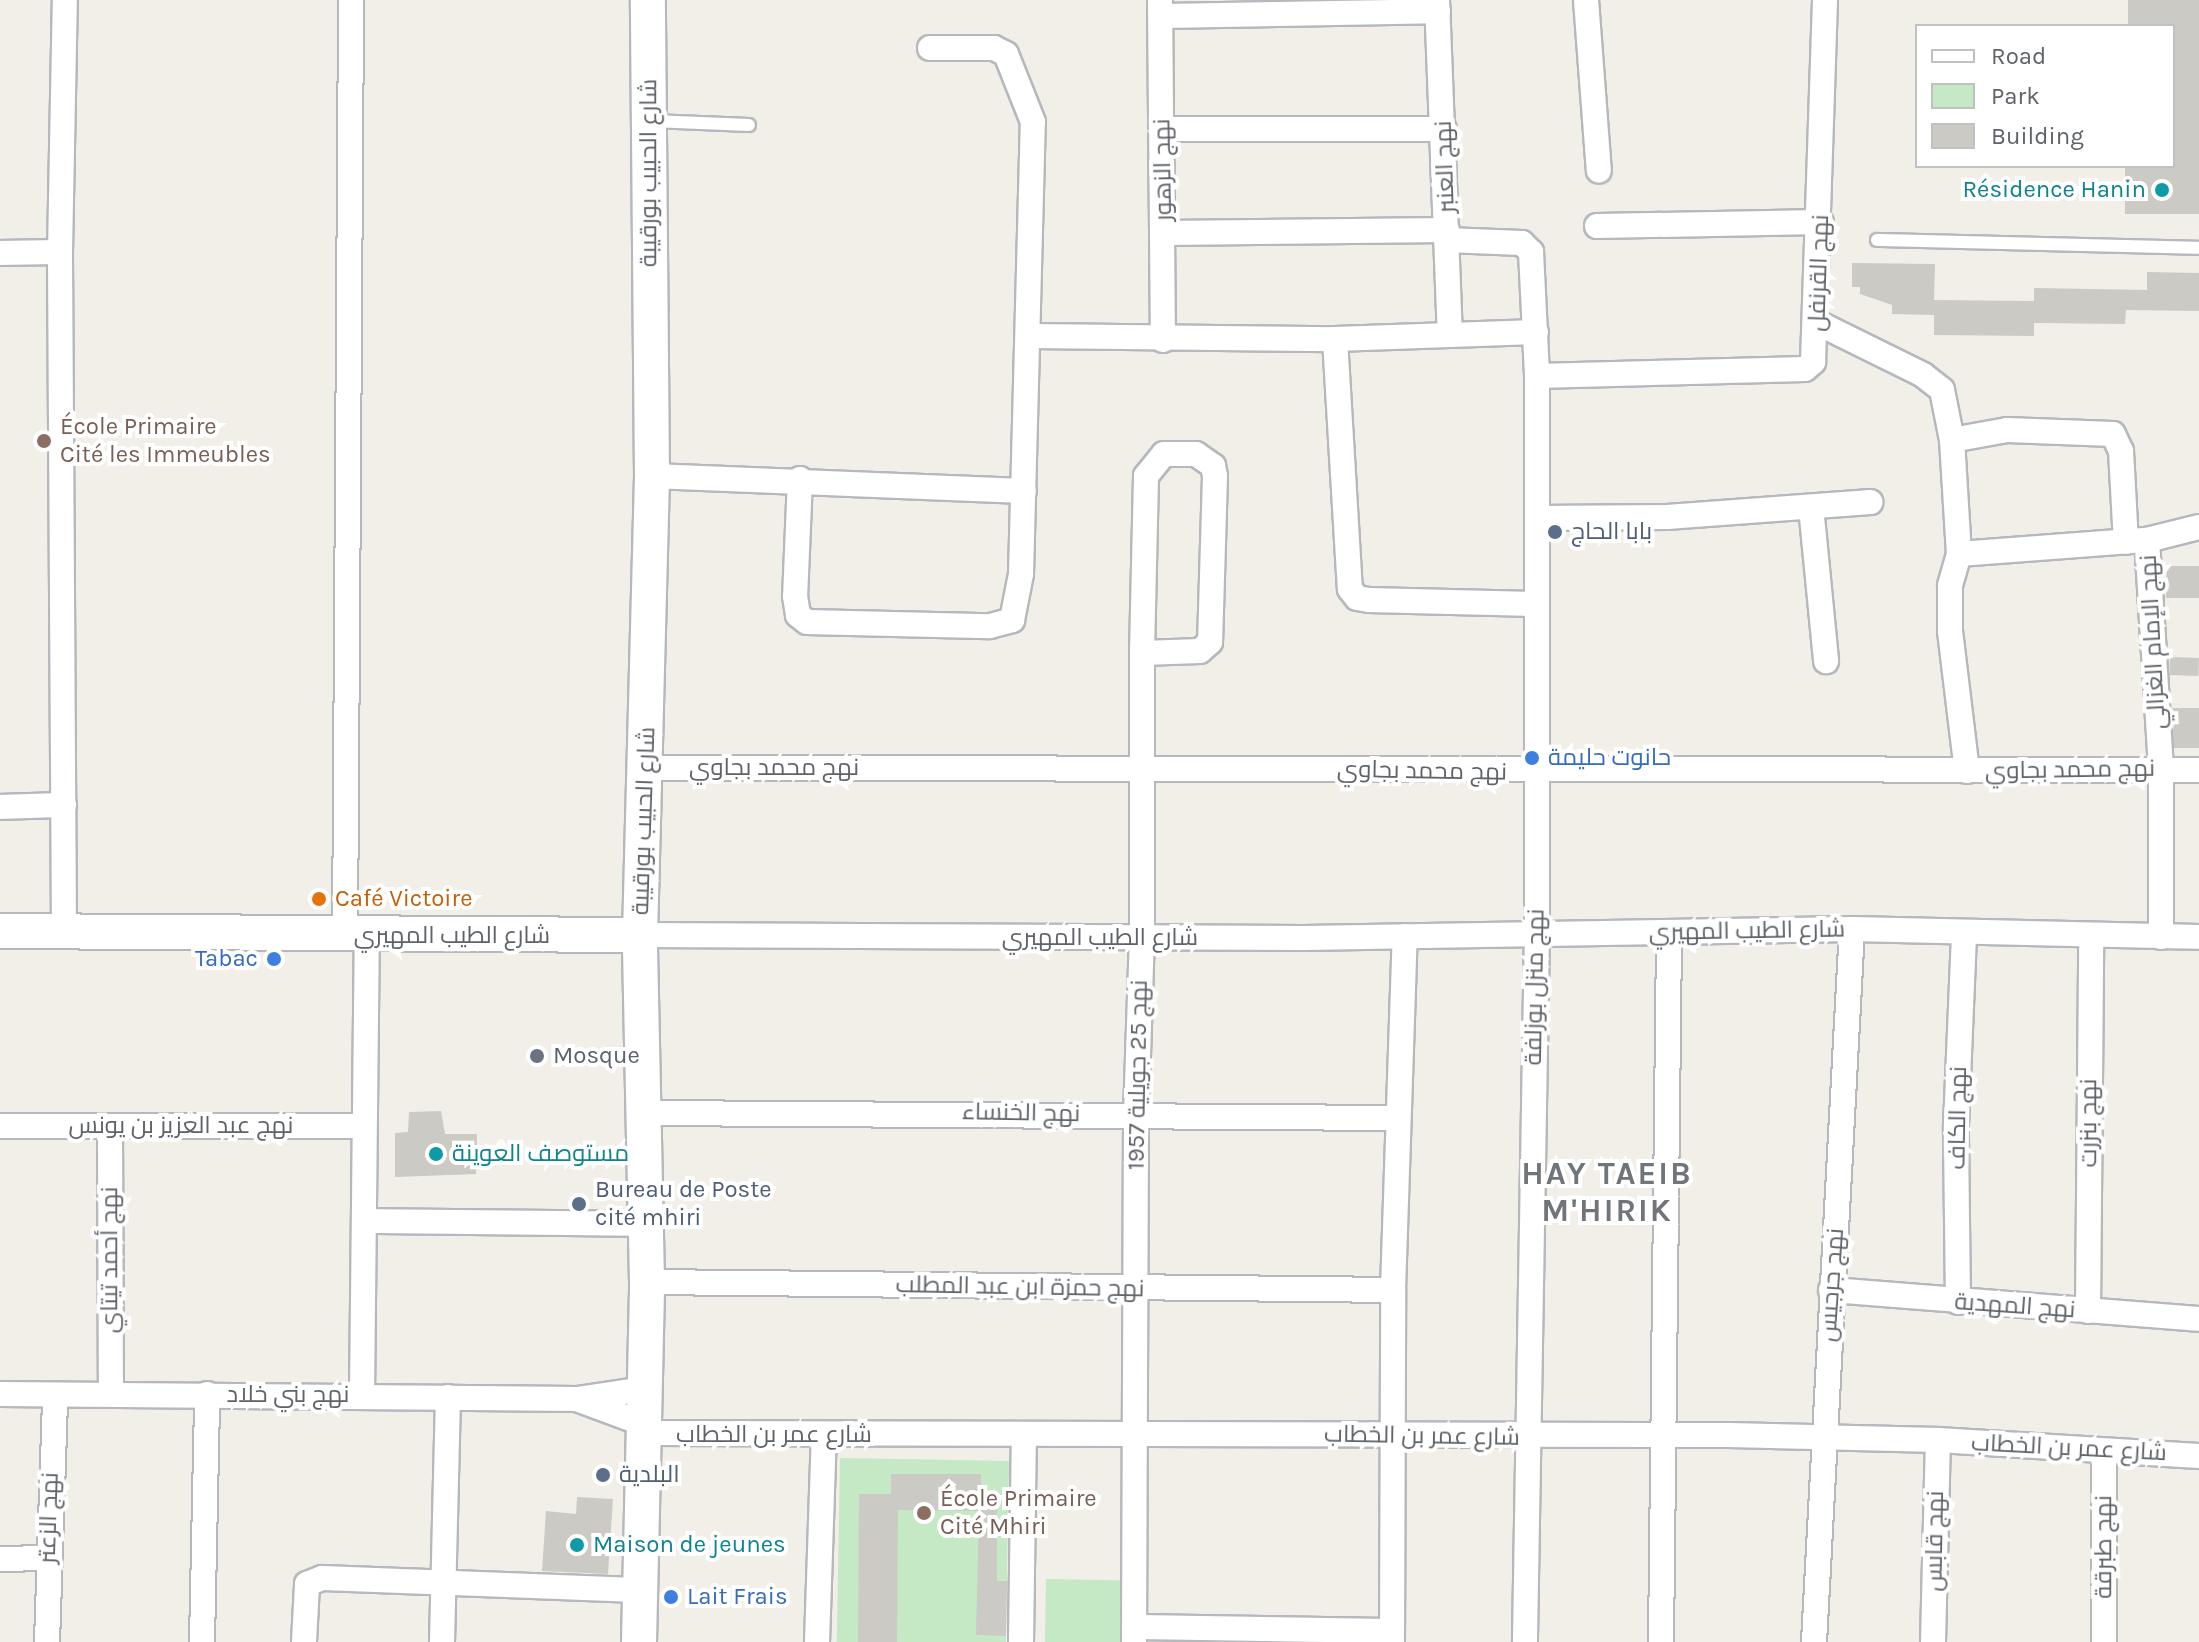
<!DOCTYPE html>
<html>
<head>
<meta charset="utf-8">
<style>
	body { margin:0 }
	#map { position:relative; width:2199px; height:1642px; overflow:hidden; background:#f1efe8; font-family:Karla,Cairo,sans-serif }
	div>[style] { position:absolute }
	.green>* { inset:0; background:#c5e8c5; transform-origin:0 0 }
	.building>* { inset:0; background:#cccac5; transform-origin:0 0 }
	.roads { filter:drop-shadow(2px 0 #b5b8bc) drop-shadow(-2px 0 #b5b8bc) drop-shadow(0 2px #b5b8bc) drop-shadow(0 -2px #b5b8bc) }
	.lane>* { height:12px; margin:-6px; padding:0 6px; transform-origin:6px; border-radius:6px; background:#fff }
	.street>* { height:24px; margin:-12px; padding:0 12px; transform-origin:12px; border-radius:12px; background:#fff }
	.secondary>* { height:34px; margin:-17px; padding:0 17px; transform-origin:17px; border-radius:17px; background:#fff }
	.dots>* { width:22px; height:22px; translate:-50% -50%; box-sizing:border-box; border:4px solid #fff; border-radius:50% }
	span { translate:-50% -50%; white-space:nowrap; text-align:center; line-height:1.15; -webkit-text-stroke:8px #fff; paint-order:stroke }
	.street-label { font-size:24px; color:#5f6368 }
	.culture-label { font-size:24px; color:#0d838f }
	.right { translate:-100% -50%; text-align:right }
	.left { translate:0 -50%; text-align:left }
	.education-label { font-size:24px; color:#785e54 }
	.service-label { font-size:24px; color:#4e5e75 }
	.shop-label { font-size:24px; color:#366cbe }
	.food-label { font-size:24px; color:#c56008 }
	.worship-label { font-size:24px; color:#5b616d }
	.district-label { font-size:32px; color:#70757a; font-weight:700; letter-spacing:2px }
	.legend { position:absolute; left:1915px; top:24px; width:260px; height:144px; box-sizing:border-box; background:#fff; border:2px solid #bfc1c3; margin:0; padding:10px 14px; list-style:none; font-size:24px; color:#5f6368 }
	.legend li { display:flex; align-items:center; gap:16px; height:40px }
	.legend b { width:40px; border:2px solid #bfc1c3 }
</style>
</head>
<body>
<div id="map">
	<div class="green">
		<div style="left:840px;top:1458px;width:169px;height:184px;rotate:1deg"></div>
		<div style="left:1046px;top:1579px;width:84px;height:63px;rotate:1deg"></div>
	</div>
	<div class="building">
		<div style="clip-path:polygon(2128px 0,2199px 0,2199px 214px,2125px 214px,2125px 166px,2173px 166px,2173px 26px,2128px 26px)"></div>
		<div style="clip-path:polygon(1852px 263px,1935px 264px,1934px 300px,2034px 301px,2034px 288px,2147px 290px,2147px 272px,2199px 273px,2199px 311px,2126px 310px,2125px 324px,2034px 323px,2034px 336px,1934px 335px,1934px 315px,1892px 314px,1892px 305px,1860px 294px,1860px 287px,1852px 287px)"></div>
		<div style="left:2199px;top:566px;width:32px;height:33px;rotate:90deg"></div>
		<div style="left:2170px;top:657px;width:29px;height:18px;rotate:2deg"></div>
		<div style="left:2199px;top:708px;width:40px;height:27px;rotate:90deg"></div>
		<div style="clip-path:polygon(441px 1111px,445px 1134px,477px 1134px,476px 1174px,395px 1177px,395px 1133px,408px 1132px,409px 1112px)"></div>
		<div style="clip-path:polygon(891px 1474px,981px 1474px,981px 1495px,997px 1495px,997px 1581px,1007px 1581px,1006px 1636px,976px 1635px,979px 1511px,898px 1510px,897px 1642px,858px 1642px,859px 1494px,891px 1494px)"></div>
		<div style="clip-path:polygon(577px 1497px,613px 1499px,608px 1574px,542px 1571px,546px 1511px,576px 1514px)"></div>
	</div>
	<div class="roads">
		<div class="lane">
			<div style="left:652px;top:121px;width:97px;rotate:2.4deg"></div>
			<div style="left:1877px;top:240px;width:322px;rotate:1.4deg"></div>
		</div>
		<div class="street">
			<div style="left:1160px;top:0;width:340px;rotate:89.5deg"></div>
			<div style="left:1437px;top:0;width:333px;rotate:87.8deg"></div>
			<div style="left:1586px;top:0;width:171px;rotate:85.7deg"></div>
			<div style="left:1161px;top:16px;width:277px;rotate:-1deg"></div>
			<div style="left:1162px;top:129px;width:282px"></div>
			<div style="left:1597px;top:226px;width:224px;rotate:-1deg"></div>
			<div style="left:1164px;top:233px;width:283px;rotate:-0.6deg"></div>
			<div style="left:1446px;top:240px;width:76px;rotate:2.3deg"></div>
			<div style="left:1522px;top:243px;width:13px;rotate:45deg"></div>
			<div style="left:1531px;top:252px;width:124px;rotate:87.2deg"></div>
			<div style="left:1537px;top:376px;width:554px;rotate:90deg"></div>
			<div style="left:1537px;top:930px;width:712px;rotate:90.97deg"></div>
			<div style="left:0;top:253px;width:60px;rotate:-1deg"></div>
			<div style="left:1818px;top:323px;width:117px;rotate:26.3deg"></div>
			<div style="left:1923px;top:375px;width:24px;rotate:38deg"></div>
			<div style="left:1942px;top:390px;width:51px;rotate:78.7deg"></div>
			<div style="left:1952px;top:440px;width:114px;rotate:86.5deg"></div>
			<div style="left:1959px;top:554px;width:33px;rotate:106deg"></div>
			<div style="left:1950px;top:586px;width:45px;rotate:90deg"></div>
			<div style="left:1950px;top:631px;width:141px;rotate:83.1deg"></div>
			<div style="left:1030px;top:336px;width:305px;rotate:0.6deg"></div>
			<div style="left:1335px;top:339px;width:201px;rotate:-2deg"></div>
			<div style="left:1335px;top:339px;width:250px;rotate:86.6deg"></div>
			<div style="left:1350px;top:589px;width:11px;rotate:52deg"></div>
			<div style="left:1357px;top:598px;width:13px;rotate:9deg"></div>
			<div style="left:1370px;top:600px;width:163px;rotate:1.4deg"></div>
			<div style="left:1537px;top:376px;width:268px;rotate:-1.5deg"></div>
			<div style="left:1805px;top:369px;width:11px;rotate:-41deg"></div>
			<div style="left:1813px;top:362px;width:362px;rotate:-88.1deg"></div>
			<div style="left:1952px;top:440px;width:56px;rotate:-10.3deg"></div>
			<div style="left:2007px;top:430px;width:106px;rotate:2.2deg"></div>
			<div style="left:2113px;top:434px;width:19px;rotate:65deg"></div>
			<div style="left:2121px;top:451px;width:91px;rotate:86.9deg"></div>
			<div style="left:652px;top:476px;width:372px;rotate:2.3deg"></div>
			<div style="left:800px;top:479px;width:117px;rotate:92.4deg"></div>
			<div style="left:795px;top:596px;width:19px;rotate:81deg"></div>
			<div style="left:798px;top:615px;width:11px;rotate:38deg"></div>
			<div style="left:807px;top:622px;width:183px;rotate:1.3deg"></div>
			<div style="left:990px;top:626px;width:23px;rotate:-15deg"></div>
			<div style="left:1012px;top:620px;width:47px;rotate:-78.9deg"></div>
			<div style="left:1021px;top:574px;width:452px;rotate:-88.5deg"></div>
			<div style="left:1033px;top:122px;width:73px;rotate:-111.7deg"></div>
			<div style="left:1006px;top:54px;width:13px;rotate:-153deg"></div>
			<div style="left:994px;top:48px;width:64px;rotate:180deg"></div>
			<div style="left:1811px;top:507px;width:155px;rotate:84.4deg"></div>
			<div style="left:1537px;top:518px;width:130px;rotate:-0.4deg"></div>
			<div style="left:1667px;top:517px;width:204px;rotate:-4.2deg"></div>
			<div style="left:2147px;top:540px;width:228px;rotate:86.5deg"></div>
			<div style="left:2161px;top:768px;width:169px;rotate:90deg"></div>
			<div style="left:1959px;top:554px;width:189px;rotate:-4.3deg"></div>
			<div style="left:2147px;top:540px;width:54px;rotate:-14deg"></div>
			<div style="left:646px;top:768px;width:1553px;rotate:0.07deg"></div>
			<div style="left:0;top:807px;width:64px;rotate:-1.8deg"></div>
			<div style="left:64px;top:931px;width:679px;rotate:-90.34deg"></div>
			<div style="left:60px;top:252px;width:252px;rotate:-88.9deg"></div>
			<div style="left:640px;top:935px;width:664px;rotate:0.26deg"></div>
			<div style="left:1304px;top:938px;width:548px;rotate:-0.94deg"></div>
			<div style="left:1852px;top:929px;width:347px;rotate:1.3deg"></div>
			<div style="left:345px;top:937px;width:937px;rotate:-89.63deg"></div>
			<div style="left:645px;top:1113px;width:752px;rotate:0.38deg"></div>
			<div style="left:0;top:1126px;width:362px"></div>
			<div style="left:110px;top:1127px;width:266px;rotate:89.8deg"></div>
			<div style="left:365px;top:1221px;width:281px;rotate:0.6deg"></div>
			<div style="left:647px;top:1282px;width:746px;rotate:0.61deg"></div>
			<div style="left:1831px;top:1290px;width:369px;rotate:4.5deg"></div>
			<div style="left:1958px;top:1302px;width:176px;rotate:-90.7deg"></div>
			<div style="left:1956px;top:1126px;width:193px;rotate:-87.6deg"></div>
			<div style="left:2088px;top:1311px;width:375px;rotate:-89.5deg"></div>
			<div style="left:0;top:1394px;width:577px;rotate:0.5deg"></div>
			<div style="left:577px;top:1399px;width:69px;rotate:-8.4deg"></div>
			<div style="left:362px;top:1396px;width:460px;rotate:-89.4deg"></div>
			<div style="left:579px;top:1400px;width:69px;rotate:20.3deg"></div>
			<div style="left:644px;top:1433px;width:1085px;rotate:0.11deg"></div>
			<div style="left:1729px;top:1435px;width:209px;rotate:1.4deg"></div>
			<div style="left:1938px;top:1440px;width:261px;rotate:3.5deg"></div>
			<div style="left:0;top:1559px;width:47px;rotate:-1.2deg"></div>
			<div style="left:1135px;top:1627px;width:257px;rotate:0.9deg"></div>
			<div style="left:47px;top:1642px;width:247px;rotate:-88.1deg"></div>
			<div style="left:202px;top:1642px;width:248px;rotate:-88.8deg"></div>
			<div style="left:304px;top:1642px;width:58px;rotate:-87deg"></div>
			<div style="left:307px;top:1584px;width:16px;rotate:-22deg"></div>
			<div style="left:322px;top:1578px;width:316px;rotate:2.2deg"></div>
			<div style="left:442px;top:1642px;width:245px;rotate:-88.6deg"></div>
			<div style="left:817px;top:1642px;width:207px;rotate:-88.1deg"></div>
			<div style="left:1021px;top:1642px;width:206px;rotate:-89.2deg"></div>
			<div style="left:1134px;top:1642px;width:526px;rotate:-89.78deg"></div>
			<div style="left:1136px;top:1116px;width:178px;rotate:-88.1deg"></div>
			<div style="left:1142px;top:938px;width:285px;rotate:-90deg"></div>
			<div style="left:1142px;top:653px;width:177px;rotate:-88.7deg"></div>
			<div style="left:1146px;top:476px;width:28px;rotate:-51deg"></div>
			<div style="left:1164px;top:454px;width:32px"></div>
			<div style="left:1196px;top:454px;width:21px;rotate:35deg"></div>
			<div style="left:1213px;top:466px;width:10px;rotate:79deg"></div>
			<div style="left:1215px;top:476px;width:166px;rotate:91.7deg"></div>
			<div style="left:1210px;top:642px;width:13px;rotate:138deg"></div>
			<div style="left:1200px;top:651px;width:58px;rotate:178deg"></div>
			<div style="left:1392px;top:1642px;width:352px;rotate:-89.8deg"></div>
			<div style="left:1393px;top:1290px;width:354px;rotate:-88.1deg"></div>
			<div style="left:1661px;top:1642px;width:708px;rotate:-89.35deg"></div>
			<div style="left:1814px;top:1642px;width:714px;rotate:-86.95deg"></div>
			<div style="left:1933px;top:1642px;width:202px;rotate:-88.6deg"></div>
			<div style="left:2104px;top:1642px;width:190px;rotate:-90deg"></div>
		</div>
		<div class="secondary">
			<div style="left:0;top:931px;width:640px;rotate:0.36deg"></div>
			<div style="left:639px;top:1642px;width:360px;rotate:-88.7deg"></div>
			<div style="left:647px;top:1282px;width:347px;rotate:-91.2deg"></div>
			<div style="left:640px;top:935px;width:459px;rotate:-88.5deg"></div>
			<div style="left:652px;top:476px;width:476px;rotate:-90.5deg"></div>
		</div>
	</div>
	<div class="dots">
		<div style="left:2162px;top:190px;background:#0f9aa8"></div>
		<div style="left:44px;top:441px;background:#8d6e63"></div>
		<div style="left:1555px;top:532px;background:#5c6f8a"></div>
		<div style="left:1532px;top:758px;background:#3f7fe0"></div>
		<div style="left:319px;top:899px;background:#e8710a"></div>
		<div style="left:274px;top:959px;background:#3f7fe0"></div>
		<div style="left:537px;top:1056px;background:#6b7280"></div>
		<div style="left:436px;top:1154px;background:#0f9aa8"></div>
		<div style="left:579px;top:1204px;background:#5c6f8a"></div>
		<div style="left:603px;top:1475px;background:#5c6f8a"></div>
		<div style="left:924px;top:1513px;background:#8d6e63"></div>
		<div style="left:577px;top:1545px;background:#0f9aa8"></div>
		<div style="left:671px;top:1597px;background:#3f7fe0"></div>
	</div>
	<div class="street-label">
		<span style="left:1445px;top:167px;rotate:-92deg">نهج العنبر</span>
		<span style="left:1163px;top:170px;rotate:-91deg">نهج الزهور</span>
		<span style="left:649px;top:173px;rotate:-90deg">شارع الحبيب بورقيبة</span>
		<span style="left:1819px;top:273px;rotate:-88deg">نهج القرنفل</span>
		<span style="left:2153px;top:642px;rotate:-93deg">نهج الإمام الغزالي</span>
		<span style="left:774px;top:768px">نهج محمد بجاوي</span>
		<span style="left:2070px;top:770px;rotate:-1deg">نهج محمد بجاوي</span>
		<span style="left:1422px;top:771px;rotate:1deg">نهج محمد بجاوي</span>
		<span style="left:644px;top:821px;rotate:-88deg">شارع الحبيب بورقيبة</span>
		<span style="left:1747px;top:931px;rotate:-1deg">شارع الطيب المهيري</span>
		<span style="left:452px;top:936px">شارع الطيب المهيري</span>
		<span style="left:1100px;top:938px">شارع الطيب المهيري</span>
		<span style="left:1535px;top:987px;rotate:-89deg">نهج منزل بوزلفة</span>
		<span style="left:1138px;top:1075px;rotate:-89deg">نهج 25 جويلية 1957</span>
		<span style="left:1021px;top:1113px;rotate:1deg">نهج الخنساء</span>
		<span style="left:1958px;top:1118px;rotate:-89deg">نهج الكاف</span>
		<span style="left:2089px;top:1123px;rotate:-90deg">نهج بنزرت</span>
		<span style="left:181px;top:1126px">نهج عبد العزيز بن يونس</span>
		<span style="left:110px;top:1260px;rotate:-90deg">نهج أحمد تيتاي</span>
		<span style="left:1832px;top:1285px;rotate:-86deg">نهج جرجيس</span>
		<span style="left:1020px;top:1287px;rotate:1deg">نهج حمزة ابن عبد المطلب</span>
		<span style="left:2015px;top:1306px;rotate:4deg">نهج المهدية</span>
		<span style="left:288px;top:1395px">نهج بني خلاد</span>
		<span style="left:774px;top:1435px">شارع عمر بن الخطاب</span>
		<span style="left:1422px;top:1436px;rotate:1deg">شارع عمر بن الخطاب</span>
		<span style="left:2069px;top:1448px;rotate:3deg">شارع عمر بن الخطاب</span>
		<span style="left:49px;top:1518px;rotate:-88deg">نهج الزعتر</span>
		<span style="left:1935px;top:1541px;rotate:-89deg">نهج قابس</span>
		<span style="left:2104px;top:1547px;rotate:-90deg">نهج طبرقة</span>
	</div>
	<div class="culture-label">
		<span class="right" style="left:2146px;top:190px">Résidence Hanin</span>
		<span class="left" style="left:452px;top:1154px">مستوصف العوينة</span>
		<span class="left" style="left:593px;top:1545px">Maison de jeunes</span>
	</div>
	<div class="education-label">
		<span class="left" style="left:60px;top:441px">École Primaire<br>Cité les Immeubles</span>
		<span class="left" style="left:940px;top:1513px">École Primaire<br>Cité Mhiri</span>
	</div>
	<div class="service-label">
		<span class="left" style="left:1571px;top:532px">بابا الحاج</span>
		<span class="left" style="left:595px;top:1204px">Bureau de Poste<br>cité mhiri</span>
		<span class="left" style="left:619px;top:1475px">البلدية</span>
	</div>
	<div class="shop-label">
		<span class="left" style="left:1548px;top:758px">حانوت حليمة</span>
		<span class="right" style="left:258px;top:959px">Tabac</span>
		<span class="left" style="left:687px;top:1597px">Lait Frais</span>
	</div>
	<div class="food-label">
		<span class="left" style="left:335px;top:899px">Café Victoire</span>
	</div>
	<div class="worship-label">
		<span class="left" style="left:553px;top:1056px">Mosque</span>
	</div>
	<div class="district-label">
		<span style="left:1607px;top:1193px">HAY TAEIB<br>M'HIRIK</span>
	</div>
	<ul class="legend">
	<li><b style="height:10px;background:#fff"></b>Road</li>
	<li><b style="height:22px;background:#c5e8c5"></b>Park</li>
	<li><b style="height:22px;background:#cccac5"></b>Building</li>
	</ul>
</div>
</body>
</html>
